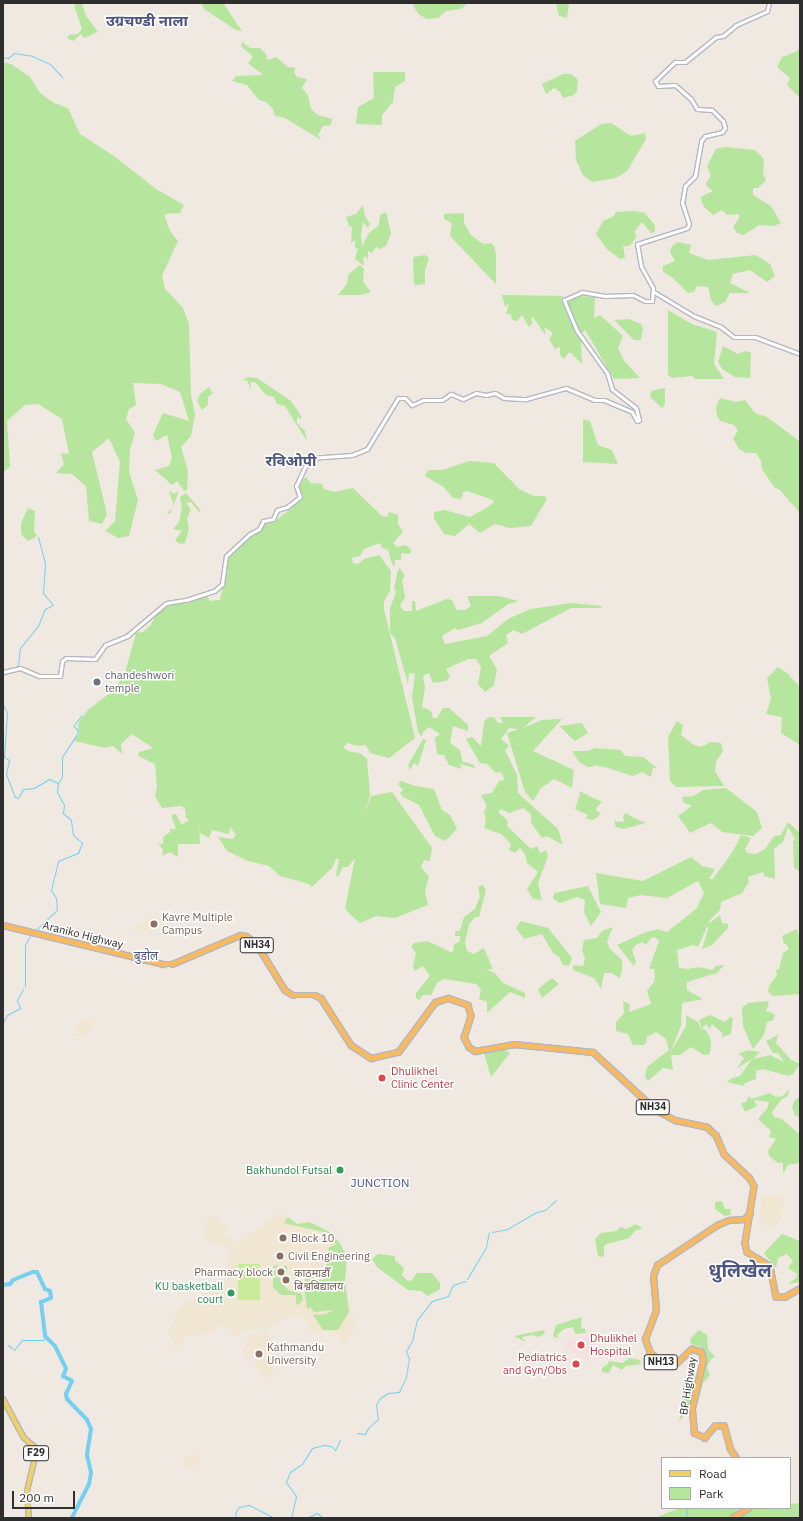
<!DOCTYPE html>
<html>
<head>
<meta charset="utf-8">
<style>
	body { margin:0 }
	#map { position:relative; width:803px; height:1521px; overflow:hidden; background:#efe9e1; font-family:"IBM Plex Sans","Noto Sans Devanagari",sans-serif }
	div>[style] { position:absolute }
	.education>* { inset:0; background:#f0e6d1; transform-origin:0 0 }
	.medical>* { inset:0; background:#f5dfe0 }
	.green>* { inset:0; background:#b6e59e }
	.pitch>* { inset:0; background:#c9ec9a; transform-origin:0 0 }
	.stream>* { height:1px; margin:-0.5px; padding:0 0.5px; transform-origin:0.5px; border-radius:0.5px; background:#75cff0 }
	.river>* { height:4px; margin:-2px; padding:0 2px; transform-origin:2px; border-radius:2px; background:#75cff0 }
	.roads { filter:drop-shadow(1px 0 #b4b7c1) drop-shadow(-1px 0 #b4b7c1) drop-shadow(0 1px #b4b7c1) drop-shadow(0 -1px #b4b7c1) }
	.secondary>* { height:3px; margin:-1.5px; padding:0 1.5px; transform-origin:1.5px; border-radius:1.5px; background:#fff }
	.primary>* { height:4px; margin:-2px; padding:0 2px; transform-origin:2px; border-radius:2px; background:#f2d163 }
	.trunk>* { height:4.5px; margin:-2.25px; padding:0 2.25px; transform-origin:2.25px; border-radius:2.25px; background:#f8ba60 }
	.dots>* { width:11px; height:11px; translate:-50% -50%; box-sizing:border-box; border:2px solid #fff; border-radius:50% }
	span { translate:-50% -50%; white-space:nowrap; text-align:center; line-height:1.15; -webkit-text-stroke:3px #fff; paint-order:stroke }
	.shield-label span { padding:1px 3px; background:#fff; border:1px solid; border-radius:3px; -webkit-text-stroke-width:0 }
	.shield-label { font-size:10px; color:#2e2e2e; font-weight:700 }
	.worship-label { font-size:11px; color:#5b616d }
	.left { translate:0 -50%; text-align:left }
	.education-label { font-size:11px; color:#785e54 }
	.right { translate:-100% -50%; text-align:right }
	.street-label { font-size:11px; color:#2e2e2e }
	.health-label { font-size:11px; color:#be3a42 }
	.leisure-label { font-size:11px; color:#27864d }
	.neighbourhood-label { font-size:12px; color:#4d5680 }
	.district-label { font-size:15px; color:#4d5680; font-weight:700 }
	.town-label { font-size:19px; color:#4d5680; font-weight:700 }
	.frame { position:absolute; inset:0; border:4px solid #2e2e2e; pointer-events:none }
	.legend { position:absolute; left:661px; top:1457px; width:130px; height:52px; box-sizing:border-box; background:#fff; border:1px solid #ababab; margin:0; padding:5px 7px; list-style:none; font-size:12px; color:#2e2e2e }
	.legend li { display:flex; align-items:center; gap:8px; height:20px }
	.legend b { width:20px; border:1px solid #ababab }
	.scale { position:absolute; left:12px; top:1491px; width:63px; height:18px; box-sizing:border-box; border:2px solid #2e2e2e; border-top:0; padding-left:5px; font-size:12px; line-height:14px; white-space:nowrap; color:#2e2e2e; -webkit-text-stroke:3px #fff; paint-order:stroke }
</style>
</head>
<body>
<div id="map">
	<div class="education">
		<div style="clip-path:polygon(166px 915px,167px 924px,152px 933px,142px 930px,136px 932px,133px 929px,152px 917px)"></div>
		<div style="clip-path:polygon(82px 1019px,96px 1022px,93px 1030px,90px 1030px,86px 1038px,75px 1035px)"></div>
		<div style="clip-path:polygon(760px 1194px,780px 1197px,785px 1201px,781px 1206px,782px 1217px,770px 1232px,766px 1224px,759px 1222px,762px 1197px)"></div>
		<div style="clip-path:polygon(282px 1213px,289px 1213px,288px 1217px,297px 1224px,309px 1222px,320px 1227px,340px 1243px,347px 1258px,345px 1281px,351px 1315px,358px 1327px,353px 1329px,347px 1342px,341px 1342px,342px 1339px,330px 1331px,315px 1331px,312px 1333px,301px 1315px,285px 1318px,265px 1328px,242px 1330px,239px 1337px,229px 1332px,232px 1329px,222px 1325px,206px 1334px,189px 1335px,183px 1338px,180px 1347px,173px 1347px,174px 1343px,168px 1330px,174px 1323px,176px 1312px,184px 1304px,221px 1286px,230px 1275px,227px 1261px,229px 1252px,240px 1240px,248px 1237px,266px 1222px)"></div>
		<div style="clip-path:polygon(211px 1216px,221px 1219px,220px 1223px,227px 1225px,226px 1231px,221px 1235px,234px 1241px,229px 1248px,203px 1239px,207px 1220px)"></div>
		<div style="clip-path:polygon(265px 1330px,272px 1341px,276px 1362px,272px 1374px,264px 1379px,254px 1362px,255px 1357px,244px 1357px,243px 1350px,247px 1348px,246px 1339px,251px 1335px,258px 1336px)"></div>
		<div style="left:194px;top:1453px;width:11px;height:14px;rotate:56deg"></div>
	</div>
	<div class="medical">
		<div style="clip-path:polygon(596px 1333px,601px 1336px,588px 1361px,564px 1348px,569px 1339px)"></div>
	</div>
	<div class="green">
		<div style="clip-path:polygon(76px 3px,82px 3px,86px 16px,98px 32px,84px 38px,81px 34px,73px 41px,67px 38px,69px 35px,78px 34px,82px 29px,74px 5px)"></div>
		<div style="clip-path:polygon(201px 3px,223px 3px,242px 31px,236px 30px,204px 9px)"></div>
		<div style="clip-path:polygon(412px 3px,468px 3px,461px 9px,446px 11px,438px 18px,427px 19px,418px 14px)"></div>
		<div style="clip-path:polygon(556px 3px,569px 3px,567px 18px,559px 16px)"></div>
		<div style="clip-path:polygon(242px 42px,250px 48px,260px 48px,266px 54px,267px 60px,276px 57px,288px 67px,296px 68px,294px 72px,297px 77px,307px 79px,302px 88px,308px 95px,311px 109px,318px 115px,332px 119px,331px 125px,323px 126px,318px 135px,321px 140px,285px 118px,275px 116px,273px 109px,266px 102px,259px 100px,247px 85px,232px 81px,236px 76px,263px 75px,248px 63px,253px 57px,241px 46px)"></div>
		<div style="clip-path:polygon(800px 48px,800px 98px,787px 85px,790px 78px,777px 67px,782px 57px,796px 52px)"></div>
		<div style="clip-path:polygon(3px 62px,11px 64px,30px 77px,40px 93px,54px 103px,68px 108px,80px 134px,114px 156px,156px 189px,184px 205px,180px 213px,164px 214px,170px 231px,178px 241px,162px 276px,165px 289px,183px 308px,189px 324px,191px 395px,195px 415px,191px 436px,181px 447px,188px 471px,187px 490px,184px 491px,177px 481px,172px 485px,155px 470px,169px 466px,172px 458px,167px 435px,156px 441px,153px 435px,163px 413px,189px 421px,180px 392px,161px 384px,133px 383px,136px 405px,129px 409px,126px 419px,135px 433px,130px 449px,129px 472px,138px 500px,129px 536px,118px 538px,105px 531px,115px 521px,120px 462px,109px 438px,92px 452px,107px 514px,102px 524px,89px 521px,86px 486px,72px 474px,56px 473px,64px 464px,61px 453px,69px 454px,62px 419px,38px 404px,25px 405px,7px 421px,10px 466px,3px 473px)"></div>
		<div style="clip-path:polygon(376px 72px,405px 72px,405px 81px,395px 87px,393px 102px,382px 115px,382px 125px,356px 124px,358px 107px,374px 98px,373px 73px)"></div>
		<div style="clip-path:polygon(563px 74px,571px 74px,578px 80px,577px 91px,574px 95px,563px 98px,560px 92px,554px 88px,546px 94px,542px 84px)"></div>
		<div style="clip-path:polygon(611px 123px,631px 136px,645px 133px,646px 139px,627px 171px,616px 178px,592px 182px,583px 175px,576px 160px,575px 141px,601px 124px)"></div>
		<div style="clip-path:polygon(725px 147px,755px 150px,764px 159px,763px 173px,766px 180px,758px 188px,753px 188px,753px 195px,771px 206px,781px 223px,774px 226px,759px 225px,744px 235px,737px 233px,733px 227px,739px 218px,739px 214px,727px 215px,722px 210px,713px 215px,704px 207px,700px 197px,713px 191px,707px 187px,706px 183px,711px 176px,707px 166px,716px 149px)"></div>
		<div style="clip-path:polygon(363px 205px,365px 216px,370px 224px,368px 228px,363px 222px,361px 236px,362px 246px,369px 233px,379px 225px,380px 215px,386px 212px,391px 233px,386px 246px,380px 249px,376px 247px,372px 253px,368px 251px,368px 261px,367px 257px,363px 258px,364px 266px,355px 259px,358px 248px,355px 249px,355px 240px,351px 243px,352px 227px,349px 226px,346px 217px,356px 214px)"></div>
		<div style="clip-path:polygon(634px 211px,645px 213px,655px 225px,655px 232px,651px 233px,642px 222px,635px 231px,636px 237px,633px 242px,629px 246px,623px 246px,625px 258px,620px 259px,607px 249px,596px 234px,603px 221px,614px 216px,616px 212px)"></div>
		<div style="clip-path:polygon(464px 213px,464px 223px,471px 235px,483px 244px,491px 243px,494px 246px,496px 254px,496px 284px,450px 236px,452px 223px,444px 219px,444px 214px)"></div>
		<div style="clip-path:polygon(678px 242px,691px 245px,689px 253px,708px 260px,756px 255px,770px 264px,775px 276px,767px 282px,750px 270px,733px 274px,730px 283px,750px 293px,730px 293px,725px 302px,716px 306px,711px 300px,708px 287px,697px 286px,694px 292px,688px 293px,673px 278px,663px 272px,663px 266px,675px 261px,670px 252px,672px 246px)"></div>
		<div style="clip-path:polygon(425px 255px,429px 258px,425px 270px,425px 284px,417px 285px,414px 284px,413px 261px,414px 257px)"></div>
		<div style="clip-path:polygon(360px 265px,364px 269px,363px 282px,371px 292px,361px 295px,338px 295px,347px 284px,348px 275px)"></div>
		<div style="clip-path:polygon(502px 295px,564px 296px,561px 298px,564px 308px,581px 341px,582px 364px,571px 353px,568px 353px,564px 359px,560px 355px,560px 347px,555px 349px,549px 339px,553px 333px,544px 327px,546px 336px,533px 317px,531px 319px,533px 323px,529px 327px,522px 315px,517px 321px,512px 320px,511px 314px,506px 314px,509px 303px,505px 307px)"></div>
		<div style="clip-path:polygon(582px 296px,595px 297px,594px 318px,600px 315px,623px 336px,618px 348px,625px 362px,640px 378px,614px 379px,585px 330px,582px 333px,579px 330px,566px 301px,569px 297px)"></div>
		<div style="clip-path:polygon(668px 310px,692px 324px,717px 332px,714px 364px,724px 379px,695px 379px,692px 376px,672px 378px,668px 375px)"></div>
		<div style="clip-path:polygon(629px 319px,641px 324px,643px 328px,641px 340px,634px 340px,614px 320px)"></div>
		<div style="clip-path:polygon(723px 346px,738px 354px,745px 351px,751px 353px,750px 378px,735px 377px,722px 369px,718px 362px)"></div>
		<div style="clip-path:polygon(248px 377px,257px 378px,291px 401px,301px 416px,301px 419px,297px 417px,297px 423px,305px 431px,307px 441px,285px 406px,277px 404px,274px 397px,266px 395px,255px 382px,251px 382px,250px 391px,249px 384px,247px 383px,249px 381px,243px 380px)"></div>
		<div style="clip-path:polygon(209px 387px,213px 393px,208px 397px,208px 405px,202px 410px,197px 401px,201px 393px)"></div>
		<div style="clip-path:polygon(665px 388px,665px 404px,662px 408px,650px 397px,651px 391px)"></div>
		<div style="clip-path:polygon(720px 398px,736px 402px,745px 400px,755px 413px,767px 417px,799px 441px,800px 513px,780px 490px,774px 487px,762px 469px,761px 461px,756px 453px,746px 453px,739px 449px,733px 438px,738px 431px,734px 425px,720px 421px,717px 416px,716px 406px)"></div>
		<div style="clip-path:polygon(583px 419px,590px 421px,598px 445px,612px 450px,618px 464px,583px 462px)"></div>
		<div style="clip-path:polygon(469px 461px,494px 463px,519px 489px,534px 496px,545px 496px,547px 499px,531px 526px,509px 528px,495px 524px,480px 533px,469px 524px,455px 536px,444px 534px,434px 519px,434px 512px,444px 510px,470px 517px,488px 507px,493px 503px,493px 500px,467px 491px,462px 493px,463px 496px,460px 499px,453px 498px,444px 487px,425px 476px,428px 470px,442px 470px)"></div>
		<div style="clip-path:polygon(306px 477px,311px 483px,322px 484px,324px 489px,334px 492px,353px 488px,381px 515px,387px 517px,389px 512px,398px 515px,398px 524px,403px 532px,393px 543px,397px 547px,406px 545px,411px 550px,410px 554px,401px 553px,401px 560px,395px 560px,395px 566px,392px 564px,388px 550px,382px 548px,380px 543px,364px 549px,360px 556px,352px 558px,353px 563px,358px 564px,364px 559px,379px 555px,391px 571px,390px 591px,384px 602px,384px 609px,415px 738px,389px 758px,370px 753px,366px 745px,357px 746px,347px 743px,343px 748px,351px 752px,360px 753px,367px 759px,370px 795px,363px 817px,371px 796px,392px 792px,432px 848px,430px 861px,424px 860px,421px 867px,429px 877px,425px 891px,428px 905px,395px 918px,376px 916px,360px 923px,345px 909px,355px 858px,348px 867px,343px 867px,338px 877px,336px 875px,339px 859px,336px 859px,332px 868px,312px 887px,309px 884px,280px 876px,269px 866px,248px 861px,227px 851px,218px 837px,233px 839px,236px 835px,230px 827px,229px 834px,212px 830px,209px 838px,200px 833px,199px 821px,200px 844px,178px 844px,178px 857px,170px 852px,162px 856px,163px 849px,158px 844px,163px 844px,163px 837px,170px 832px,170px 829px,176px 829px,171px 815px,176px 814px,182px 825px,189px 820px,186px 818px,185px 808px,181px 806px,162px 808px,155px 796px,157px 787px,155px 764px,138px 756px,139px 752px,153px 748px,132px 734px,121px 744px,122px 754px,113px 746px,105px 748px,74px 741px,79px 734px,78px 723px,88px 710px,115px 689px,125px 673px,136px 633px,143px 632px,151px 625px,157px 611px,167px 603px,206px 595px,210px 601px,220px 600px,229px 554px,264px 524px,274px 522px,293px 507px,301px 499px,297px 485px)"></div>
		<div style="clip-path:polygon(169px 490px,174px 494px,179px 491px,170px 514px,167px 513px,172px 509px,173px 503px)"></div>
		<div style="clip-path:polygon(186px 493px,201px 511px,199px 512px,191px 502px,186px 503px,191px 509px,187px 519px,189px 529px,185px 543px,180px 544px,175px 540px,182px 531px,173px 529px,179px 522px,182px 507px,180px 497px)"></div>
		<div style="clip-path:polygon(28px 508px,35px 511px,34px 531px,37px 536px,28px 541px,21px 534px,21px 523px)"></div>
		<div style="clip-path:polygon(400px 568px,405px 576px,402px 580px,405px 597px,400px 606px,404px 611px,412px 611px,412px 601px,415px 601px,416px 611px,447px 599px,452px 600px,457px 610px,465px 610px,471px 606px,467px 596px,498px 596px,519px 601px,508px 604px,482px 623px,458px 630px,455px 628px,442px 636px,445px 644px,487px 636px,508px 619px,530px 609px,571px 603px,602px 606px,601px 608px,571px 608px,522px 634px,514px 630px,506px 635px,508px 643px,489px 656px,497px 669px,494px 685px,485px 692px,478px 684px,481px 667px,476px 659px,468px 659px,446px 669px,450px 676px,446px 681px,433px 683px,429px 673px,423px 676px,425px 687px,422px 707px,431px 711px,433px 718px,437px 718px,443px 708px,449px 708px,468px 725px,468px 731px,453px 726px,450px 743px,460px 750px,462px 761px,474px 765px,475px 768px,460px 764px,462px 769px,449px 765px,444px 755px,437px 754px,435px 738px,440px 734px,429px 727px,423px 732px,422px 737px,418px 732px,412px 697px,415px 674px,409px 673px,408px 684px,395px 638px,390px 633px,390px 608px,396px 592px,394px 588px,398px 570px)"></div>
		<div style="clip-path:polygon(778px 667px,787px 673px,800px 687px,800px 745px,781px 733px,782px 717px,766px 714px,771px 699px,767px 678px)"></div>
		<div style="clip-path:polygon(494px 717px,498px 723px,503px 723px,500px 717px,536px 717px,523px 728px,542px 720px,562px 719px,533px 751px,574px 770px,572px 788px,554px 779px,541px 788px,533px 801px,525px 792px,507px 733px,519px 729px,509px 728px,501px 739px,509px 746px,505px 750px,517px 775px,518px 793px,558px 829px,563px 845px,547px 836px,542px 838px,531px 823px,531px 814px,523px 808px,509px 813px,501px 809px,498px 812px,508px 821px,507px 826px,531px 849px,537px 846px,540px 853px,546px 850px,548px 856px,538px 883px,542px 900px,533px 899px,527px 889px,538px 872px,527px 863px,525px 854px,520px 848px,515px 853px,509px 850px,511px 844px,501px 834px,484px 828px,486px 820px,484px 812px,487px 806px,481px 795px,492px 793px,499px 781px,505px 780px,501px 772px,496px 773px,487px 764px,480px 763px,466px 739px,472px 737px,481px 746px,484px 722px,487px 718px)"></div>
		<div style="clip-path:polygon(677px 721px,683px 725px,681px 735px,694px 745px,701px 747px,711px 742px,721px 743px,723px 751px,716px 762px,715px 771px,724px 786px,676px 787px,670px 781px,668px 737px)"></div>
		<div style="clip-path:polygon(582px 723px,588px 733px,575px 741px,559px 726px)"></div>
		<div style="clip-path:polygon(423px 739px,426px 740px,418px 766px,414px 763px,410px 770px,408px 765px)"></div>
		<div style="clip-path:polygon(595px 748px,621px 750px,625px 756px,643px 757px,657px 768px,653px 768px,651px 777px,642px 772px,633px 776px,608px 768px,594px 765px,593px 767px,588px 767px,579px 762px,572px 751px,588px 751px)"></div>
		<div style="clip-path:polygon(401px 781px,415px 786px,434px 789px,442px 810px,450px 815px,457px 829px,445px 841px,435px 836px,419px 805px,403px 797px,400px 793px,403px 790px,398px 784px)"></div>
		<div style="clip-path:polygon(726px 788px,757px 812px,762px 828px,753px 836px,722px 832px,711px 823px,690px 833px,678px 816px,692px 806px,683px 802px,682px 797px,693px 796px,703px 790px)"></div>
		<div style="clip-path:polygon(579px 791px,602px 802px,596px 808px,597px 812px,601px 811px,598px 817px,593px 820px,585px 818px,588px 815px,575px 809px,580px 794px)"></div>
		<div style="clip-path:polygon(626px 813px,632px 817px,646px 823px,623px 829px,616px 827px,614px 821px,624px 822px,623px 816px)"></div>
		<div style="clip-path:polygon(788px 822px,800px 833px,800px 872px,794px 868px,793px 842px,795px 839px,788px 827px,783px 842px,774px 849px,775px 879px,764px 876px,763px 872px,748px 877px,749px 882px,742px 893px,721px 902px,720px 910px,710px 920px,698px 947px,693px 945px,677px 950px,679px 968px,687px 969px,699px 967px,713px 970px,715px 966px,724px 965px,717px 973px,687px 982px,687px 990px,703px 999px,682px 1003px,681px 1026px,670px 1053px,686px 1026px,686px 1015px,698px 1022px,701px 1029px,706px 1030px,711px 1040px,710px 1054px,704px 1055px,691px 1047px,680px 1055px,671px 1055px,673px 1070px,663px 1068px,648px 1081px,645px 1077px,647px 1067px,669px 1050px,666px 1039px,656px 1032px,647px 1037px,646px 1043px,643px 1045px,633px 1045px,628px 1034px,616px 1031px,616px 1022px,624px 1013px,623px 1001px,630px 1004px,629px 1012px,651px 1004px,647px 991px,654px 982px,655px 976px,654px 969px,649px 969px,659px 941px,655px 937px,651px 938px,646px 945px,642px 942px,636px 945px,632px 950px,636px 961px,634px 966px,617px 945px,646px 932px,658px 929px,667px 932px,696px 909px,704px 893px,698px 881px,667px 898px,641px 895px,628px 898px,626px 908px,600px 904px,596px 873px,643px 881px,691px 857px,702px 866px,715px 869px,709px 879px,713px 879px,733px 851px,741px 835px,751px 838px,745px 849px,747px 853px,756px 854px,765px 849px,774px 836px,781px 835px)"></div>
		<div style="clip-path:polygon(483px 885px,486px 890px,479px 917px,475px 917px,469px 924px,465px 943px,467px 951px,474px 954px,484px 948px,493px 969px,487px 970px,495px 973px,503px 983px,525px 993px,525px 998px,510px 992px,487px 1013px,487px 1002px,479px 999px,481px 990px,476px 984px,444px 979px,437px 983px,431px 995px,423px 995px,419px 1000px,416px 998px,416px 993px,430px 976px,423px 966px,415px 971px,413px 966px,416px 953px,411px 947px,414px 943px,427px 941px,453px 953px,454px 944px,460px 941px,460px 936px,455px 936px,455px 931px,460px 931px,464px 917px,475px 909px,480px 896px,478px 887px)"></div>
		<div style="clip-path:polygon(588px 886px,601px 912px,591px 926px,584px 912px,585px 900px,577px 897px,560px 903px,553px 899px,554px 893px)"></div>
		<div style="clip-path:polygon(720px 915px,722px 923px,728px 924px,728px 928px,712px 945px,702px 949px,708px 929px,707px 925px)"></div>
		<div style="clip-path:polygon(521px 921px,548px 928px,572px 958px,569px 966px,563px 965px,559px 957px,553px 953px,542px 934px,524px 939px,516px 928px)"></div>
		<div style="clip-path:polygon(613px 927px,607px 941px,610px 949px,622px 960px,622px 970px,620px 978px,611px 973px,604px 973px,601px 989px,594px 978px,573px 970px,573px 965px,583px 966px,585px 959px,582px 950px,584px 940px,597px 938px,602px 931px)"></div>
		<div style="clip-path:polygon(797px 929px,800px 942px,800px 994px,773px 996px,768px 992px,769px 986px,777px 975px,776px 970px,779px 969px,783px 953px,789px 949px,786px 944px,784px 944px,782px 936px)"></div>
		<div style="clip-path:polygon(552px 978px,559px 984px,542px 998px,538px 989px)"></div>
		<div style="clip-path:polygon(767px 1001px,769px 1002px,766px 1012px,770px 1012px,775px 1015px,773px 1020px,767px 1022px,764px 1035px,753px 1049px,743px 1026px,742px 1008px,748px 1003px)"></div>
		<div style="clip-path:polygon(710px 1015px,725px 1022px,730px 1017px,733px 1018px,731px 1034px,722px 1037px,722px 1033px,712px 1024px,710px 1029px,706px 1024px,702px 1029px,699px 1020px)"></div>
		<div style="clip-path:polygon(778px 1035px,776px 1043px,791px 1060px,800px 1064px,793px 1074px,789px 1076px,763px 1069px,756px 1071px,756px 1079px,745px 1083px,744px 1086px,727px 1082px,732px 1078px,740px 1076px,752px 1059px,737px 1068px,744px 1058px,738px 1054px,748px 1050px,760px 1052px,753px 1059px,770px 1055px,784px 1062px,778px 1053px,773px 1053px,766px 1041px)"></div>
		<div style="clip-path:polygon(501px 1047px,510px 1053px,491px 1077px,484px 1053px)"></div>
		<div style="clip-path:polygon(789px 1089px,788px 1096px,782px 1099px,772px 1112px,774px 1117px,782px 1119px,799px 1134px,800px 1159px,799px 1163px,788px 1165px,783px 1174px,783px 1163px,778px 1163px,769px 1156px,768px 1151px,776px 1139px,769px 1137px,771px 1131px,758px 1119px,767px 1109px,769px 1102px,754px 1100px,757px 1106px,745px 1112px,741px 1103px,746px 1102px,749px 1096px,751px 1099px,770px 1093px,776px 1097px,783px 1096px)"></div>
		<div style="clip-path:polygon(800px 1097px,800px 1118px,795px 1115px,792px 1107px,795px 1100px)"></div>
		<div style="clip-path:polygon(722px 1201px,725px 1209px,731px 1209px,730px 1215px,725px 1216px,715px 1209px,715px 1202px)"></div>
		<div style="clip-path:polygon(288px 1217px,297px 1224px,309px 1222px,330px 1232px,340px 1243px,347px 1258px,345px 1281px,349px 1312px,338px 1330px,323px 1330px,313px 1315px,326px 1314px,334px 1310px,314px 1312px,310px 1307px,307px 1309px,305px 1292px,305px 1279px,324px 1280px,327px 1263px,330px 1261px,328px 1248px,336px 1244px,328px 1233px,284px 1223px)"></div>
		<div style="clip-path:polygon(636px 1224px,643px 1229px,636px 1230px,629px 1238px,607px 1244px,604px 1246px,604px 1257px,598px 1256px,595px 1239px,601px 1233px,617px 1231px,620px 1227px,626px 1229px)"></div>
		<div style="clip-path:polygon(782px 1234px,800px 1241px,800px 1282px,788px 1284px,796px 1278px,797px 1274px,788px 1268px,793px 1261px,787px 1254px,778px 1258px,776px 1268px,764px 1253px)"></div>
		<div style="clip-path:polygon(378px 1254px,395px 1256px,395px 1260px,404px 1268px,402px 1275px,408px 1281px,412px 1280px,417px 1273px,432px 1273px,440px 1283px,440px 1289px,428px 1296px,421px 1291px,408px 1290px,377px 1267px,372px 1259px)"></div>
		<div style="clip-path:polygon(278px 1265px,275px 1276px,284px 1278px,284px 1266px,287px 1265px,287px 1279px,282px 1283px,288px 1290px,302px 1294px,303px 1300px,299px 1304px,296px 1305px,296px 1295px,281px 1295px,273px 1287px,273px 1266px)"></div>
		<div style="clip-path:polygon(582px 1317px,581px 1328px,585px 1329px,586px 1333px,575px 1334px,573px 1327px,564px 1329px,557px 1335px,559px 1339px,553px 1336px,556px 1325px)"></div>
		<div style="clip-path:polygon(544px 1330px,545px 1333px,539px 1337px,532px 1335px,522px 1337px,526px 1342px,514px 1336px)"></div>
		<div style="clip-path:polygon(699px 1330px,707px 1335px,708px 1349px,715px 1357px,711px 1359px,707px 1367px,710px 1375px,703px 1383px,696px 1411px,706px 1359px,701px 1347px,691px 1344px,690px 1339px)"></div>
		<div style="clip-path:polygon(629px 1358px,640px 1360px,641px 1364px,626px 1366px,622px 1370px,613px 1365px,609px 1373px,602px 1372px,602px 1368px,609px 1363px,608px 1361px,623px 1363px)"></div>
		<div style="clip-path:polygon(697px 1372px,693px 1401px,679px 1422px,684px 1400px,682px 1389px,689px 1375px,695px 1376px)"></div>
		<div style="clip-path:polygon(800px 1503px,800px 1518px,733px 1518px,752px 1508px,790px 1508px,791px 1504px)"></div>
		<div style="clip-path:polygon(737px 1508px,740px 1511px,729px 1518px,655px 1518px,677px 1509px)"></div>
	</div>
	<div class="pitch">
		<div style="left:238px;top:1264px;width:22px;height:36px"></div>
	</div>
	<div class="stream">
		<div style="left:3px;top:57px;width:5px;rotate:11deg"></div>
		<div style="left:8px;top:58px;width:8px;rotate:-40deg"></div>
		<div style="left:14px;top:53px;width:18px;rotate:9deg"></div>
		<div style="left:32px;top:56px;width:20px;rotate:24deg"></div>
		<div style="left:50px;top:64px;width:18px;rotate:47deg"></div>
		<div style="left:13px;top:668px;width:5px;rotate:-22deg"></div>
		<div style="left:18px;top:666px;width:18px;rotate:-84deg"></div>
		<div style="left:20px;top:648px;width:28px;rotate:-51deg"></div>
		<div style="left:38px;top:626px;width:18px;rotate:-68deg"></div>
		<div style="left:45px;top:609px;width:9px;rotate:-27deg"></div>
		<div style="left:53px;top:605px;width:16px;rotate:-130deg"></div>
		<div style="left:43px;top:593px;width:30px;rotate:-86deg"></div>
		<div style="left:45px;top:563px;width:27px;rotate:-105deg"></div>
		<div style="left:3px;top:675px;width:5px;rotate:-22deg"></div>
		<div style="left:3px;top:704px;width:10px;rotate:66deg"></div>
		<div style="left:7px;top:713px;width:44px;rotate:93.9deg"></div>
		<div style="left:4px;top:757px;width:6px;rotate:31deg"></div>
		<div style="left:9px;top:760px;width:14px;rotate:102deg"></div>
		<div style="left:6px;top:774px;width:25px;rotate:69deg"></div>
		<div style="left:15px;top:797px;width:3px;rotate:18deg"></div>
		<div style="left:18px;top:798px;width:10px;rotate:-61deg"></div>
		<div style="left:23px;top:789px;width:11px;rotate:-5deg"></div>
		<div style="left:34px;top:788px;width:17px;rotate:-31deg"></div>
		<div style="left:49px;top:779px;width:10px;rotate:24deg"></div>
		<div style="left:36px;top:930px;width:29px;rotate:-44deg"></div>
		<div style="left:57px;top:910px;width:12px;rotate:-95deg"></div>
		<div style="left:56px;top:898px;width:9px;rotate:-122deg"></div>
		<div style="left:51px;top:890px;width:30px;rotate:-76deg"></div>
		<div style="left:58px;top:861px;width:22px;rotate:-22deg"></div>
		<div style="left:78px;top:853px;width:11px;rotate:-68deg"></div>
		<div style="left:82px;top:843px;width:12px;rotate:-138deg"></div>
		<div style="left:73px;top:835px;width:15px;rotate:-98deg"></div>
		<div style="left:71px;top:820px;width:11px;rotate:-139deg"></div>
		<div style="left:63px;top:813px;width:8px;rotate:-83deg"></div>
		<div style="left:64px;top:805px;width:15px;rotate:-118deg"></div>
		<div style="left:57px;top:792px;width:9px;rotate:-84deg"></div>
		<div style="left:58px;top:783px;width:7px;rotate:-56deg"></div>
		<div style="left:62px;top:777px;width:20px;rotate:-90deg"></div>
		<div style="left:62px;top:757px;width:27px;rotate:-57deg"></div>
		<div style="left:77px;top:734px;width:4px;rotate:-76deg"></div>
		<div style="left:78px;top:730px;width:6px;rotate:-141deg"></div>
		<div style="left:73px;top:726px;width:14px;rotate:-51deg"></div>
		<div style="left:25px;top:986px;width:41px;rotate:-90deg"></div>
		<div style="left:25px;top:945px;width:10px;rotate:-61deg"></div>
		<div style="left:3px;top:1023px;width:9px;rotate:-63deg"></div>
		<div style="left:7px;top:1015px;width:15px;rotate:-28deg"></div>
		<div style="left:20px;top:1008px;width:9px;rotate:-111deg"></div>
		<div style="left:17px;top:1000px;width:13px;rotate:-61deg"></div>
		<div style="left:492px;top:1232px;width:15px;rotate:-11deg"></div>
		<div style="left:507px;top:1229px;width:34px;rotate:-30deg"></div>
		<div style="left:537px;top:1212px;width:8px;rotate:-14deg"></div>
		<div style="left:545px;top:1210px;width:15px;rotate:-42deg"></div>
		<div style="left:467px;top:1279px;width:37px;rotate:-59deg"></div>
		<div style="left:486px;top:1247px;width:15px;rotate:-79deg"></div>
		<div style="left:8px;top:1345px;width:6px;rotate:39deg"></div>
		<div style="left:14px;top:1350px;width:13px;rotate:-51deg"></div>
		<div style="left:22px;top:1340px;width:22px"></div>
		<div style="left:44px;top:1340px;width:4px;rotate:-76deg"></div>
		<div style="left:357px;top:1433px;width:8px;rotate:7deg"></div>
		<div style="left:365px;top:1434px;width:7px;rotate:-63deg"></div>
		<div style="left:368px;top:1428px;width:13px;rotate:-42deg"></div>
		<div style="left:378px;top:1419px;width:14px;rotate:-98deg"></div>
		<div style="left:376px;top:1405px;width:8px;rotate:-60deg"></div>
		<div style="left:380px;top:1398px;width:9px;rotate:-32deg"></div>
		<div style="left:388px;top:1393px;width:11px;rotate:-5deg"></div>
		<div style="left:399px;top:1392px;width:17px;rotate:-65deg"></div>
		<div style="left:406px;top:1377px;width:18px;rotate:-81deg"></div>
		<div style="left:409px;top:1359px;width:9px;rotate:-111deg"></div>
		<div style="left:406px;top:1351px;width:12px;rotate:-59deg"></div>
		<div style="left:412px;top:1341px;width:22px;rotate:-77deg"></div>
		<div style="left:417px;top:1320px;width:24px;rotate:-52deg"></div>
		<div style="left:432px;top:1301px;width:17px;rotate:-17deg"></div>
		<div style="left:448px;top:1296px;width:12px;rotate:-66deg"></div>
		<div style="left:453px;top:1285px;width:13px;rotate:-18deg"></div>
		<div style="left:236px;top:1518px;width:5px;rotate:-101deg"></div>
		<div style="left:235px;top:1513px;width:7px;rotate:-56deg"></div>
		<div style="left:239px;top:1507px;width:10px;rotate:-11deg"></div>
		<div style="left:249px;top:1505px;width:28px;rotate:27deg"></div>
		<div style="left:291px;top:1518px;width:23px;rotate:-77deg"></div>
		<div style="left:296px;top:1496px;width:17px;rotate:-126deg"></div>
		<div style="left:286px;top:1482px;width:11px;rotate:-68deg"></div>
		<div style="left:290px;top:1472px;width:14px;rotate:-34deg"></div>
		<div style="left:302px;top:1464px;width:19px;rotate:-58deg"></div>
		<div style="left:312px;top:1448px;width:12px;rotate:-14deg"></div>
		<div style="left:324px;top:1445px;width:7px;rotate:8deg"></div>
		<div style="left:331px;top:1446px;width:6px;rotate:45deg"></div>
		<div style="left:335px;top:1450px;width:11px;rotate:-63deg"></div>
		<div style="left:307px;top:1518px;width:11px;rotate:-27deg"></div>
		<div style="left:317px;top:1513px;width:8px;rotate:40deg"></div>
		<div style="left:688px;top:1518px;width:5px;rotate:-112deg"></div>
		<div style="left:686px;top:1513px;width:5px;rotate:-68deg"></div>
	</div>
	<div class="river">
		<div style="left:3px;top:1285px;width:7px;rotate:-8deg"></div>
		<div style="left:10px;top:1284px;width:5px;rotate:-53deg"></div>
		<div style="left:13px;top:1280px;width:22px;rotate:-22deg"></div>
		<div style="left:33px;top:1272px;width:4px"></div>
		<div style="left:37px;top:1272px;width:19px;rotate:65deg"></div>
		<div style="left:45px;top:1289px;width:5px;rotate:22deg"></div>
		<div style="left:50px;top:1291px;width:7px;rotate:82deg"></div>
		<div style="left:51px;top:1298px;width:11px;rotate:158deg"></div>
		<div style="left:41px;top:1302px;width:34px;rotate:83deg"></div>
		<div style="left:45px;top:1336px;width:14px;rotate:45deg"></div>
		<div style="left:55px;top:1346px;width:25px;rotate:64deg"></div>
		<div style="left:66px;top:1369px;width:8px;rotate:113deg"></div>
		<div style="left:63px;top:1376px;width:10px;rotate:29deg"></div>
		<div style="left:72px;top:1381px;width:14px;rotate:115deg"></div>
		<div style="left:66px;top:1394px;width:5px;rotate:79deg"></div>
		<div style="left:67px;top:1399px;width:29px;rotate:46deg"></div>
		<div style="left:87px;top:1420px;width:10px;rotate:66deg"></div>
		<div style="left:91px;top:1429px;width:26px;rotate:99deg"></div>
		<div style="left:87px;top:1455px;width:18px;rotate:77deg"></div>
		<div style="left:91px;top:1473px;width:11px;rotate:100deg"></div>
		<div style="left:89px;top:1484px;width:38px;rotate:117deg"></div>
	</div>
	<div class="roads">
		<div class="secondary">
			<div style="left:654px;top:292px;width:47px;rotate:31deg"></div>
			<div style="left:694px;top:316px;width:29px;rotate:22deg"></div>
			<div style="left:721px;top:327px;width:16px;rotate:38deg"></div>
			<div style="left:734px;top:337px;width:21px"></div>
			<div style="left:755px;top:337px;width:48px;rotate:20.7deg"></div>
			<div style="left:637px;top:421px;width:2px;rotate:-27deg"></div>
			<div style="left:639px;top:420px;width:12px;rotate:-104deg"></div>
			<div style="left:636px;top:408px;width:31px;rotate:-142deg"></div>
			<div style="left:612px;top:389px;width:17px;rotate:-107deg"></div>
			<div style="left:607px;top:373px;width:52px;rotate:-125.5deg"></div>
			<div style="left:577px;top:331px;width:34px;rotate:-113deg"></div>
			<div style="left:564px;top:300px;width:20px;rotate:-24deg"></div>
			<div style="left:582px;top:292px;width:22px;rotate:10deg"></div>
			<div style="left:604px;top:296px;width:29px;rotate:-2deg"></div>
			<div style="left:633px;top:295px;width:13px;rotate:27deg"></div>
			<div style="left:645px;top:301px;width:7px"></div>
			<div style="left:652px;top:301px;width:13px;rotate:-86deg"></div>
			<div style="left:653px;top:288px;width:25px;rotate:-119deg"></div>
			<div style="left:641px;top:266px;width:22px;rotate:-100deg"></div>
			<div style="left:637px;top:244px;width:52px;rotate:-17.7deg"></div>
			<div style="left:687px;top:228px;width:4px;rotate:-63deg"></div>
			<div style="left:689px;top:224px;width:22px;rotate:-108deg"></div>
			<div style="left:682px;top:203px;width:17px;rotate:-80deg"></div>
			<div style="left:685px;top:186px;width:14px;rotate:-45deg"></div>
			<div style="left:695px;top:176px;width:36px;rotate:-80deg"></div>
			<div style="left:701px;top:141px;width:6px;rotate:-51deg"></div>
			<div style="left:705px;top:136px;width:17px;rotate:-13deg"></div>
			<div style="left:722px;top:132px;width:5px;rotate:-53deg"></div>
			<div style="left:725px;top:128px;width:7px;rotate:-106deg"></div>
			<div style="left:723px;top:121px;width:16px;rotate:-135deg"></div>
			<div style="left:712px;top:110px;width:15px;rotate:-176deg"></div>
			<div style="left:697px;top:109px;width:12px;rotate:-121deg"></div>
			<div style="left:691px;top:99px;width:21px;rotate:-139deg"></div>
			<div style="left:675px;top:85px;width:17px;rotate:177deg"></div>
			<div style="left:658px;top:86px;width:6px;rotate:-121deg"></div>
			<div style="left:655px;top:81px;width:28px;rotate:-44deg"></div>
			<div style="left:675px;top:62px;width:10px"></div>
			<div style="left:685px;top:62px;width:40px;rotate:-39deg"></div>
			<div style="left:716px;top:37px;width:7px;rotate:-8deg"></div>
			<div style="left:723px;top:36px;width:17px;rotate:-40deg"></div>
			<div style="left:736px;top:25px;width:34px;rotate:-24deg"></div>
			<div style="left:767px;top:11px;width:8px;rotate:-76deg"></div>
			<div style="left:3px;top:672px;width:17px;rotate:-13deg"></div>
			<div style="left:20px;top:668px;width:21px;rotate:23deg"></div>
			<div style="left:39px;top:676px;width:21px"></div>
			<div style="left:60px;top:676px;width:15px;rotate:-82deg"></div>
			<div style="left:62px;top:661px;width:5px;rotate:-37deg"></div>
			<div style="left:66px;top:658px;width:29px;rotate:2deg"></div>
			<div style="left:95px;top:659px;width:17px;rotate:-54deg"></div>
			<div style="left:105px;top:645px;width:24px;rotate:-22deg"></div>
			<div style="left:127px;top:636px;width:51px;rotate:-40.2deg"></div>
			<div style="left:166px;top:603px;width:20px;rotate:-9deg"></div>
			<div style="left:186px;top:600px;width:29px;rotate:-18deg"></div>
			<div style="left:214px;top:591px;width:11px;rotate:-41deg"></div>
			<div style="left:222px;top:584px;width:28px;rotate:-82deg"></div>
			<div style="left:226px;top:556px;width:33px;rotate:-43deg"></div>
			<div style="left:250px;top:534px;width:10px;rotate:-29deg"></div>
			<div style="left:259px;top:529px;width:9px;rotate:-63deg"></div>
			<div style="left:263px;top:521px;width:10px;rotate:-11deg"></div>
			<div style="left:273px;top:519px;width:10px;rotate:-66deg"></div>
			<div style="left:277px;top:510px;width:10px;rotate:-17deg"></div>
			<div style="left:287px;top:507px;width:16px;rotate:-38deg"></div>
			<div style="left:300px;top:497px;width:12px;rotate:-110deg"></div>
			<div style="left:296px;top:486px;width:31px;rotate:-65deg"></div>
			<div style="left:309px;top:458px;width:43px;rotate:-4deg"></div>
			<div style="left:352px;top:455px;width:16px;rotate:-22deg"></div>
			<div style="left:367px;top:449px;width:60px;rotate:-58.7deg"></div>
			<div style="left:398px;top:398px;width:7px"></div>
			<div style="left:405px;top:398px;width:10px;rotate:45deg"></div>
			<div style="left:412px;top:405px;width:12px;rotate:-24deg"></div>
			<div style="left:423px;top:400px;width:19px"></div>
			<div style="left:442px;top:400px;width:11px;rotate:-34deg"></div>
			<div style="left:451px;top:394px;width:13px;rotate:23deg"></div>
			<div style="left:463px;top:399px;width:14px;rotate:-25deg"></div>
			<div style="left:476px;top:393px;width:10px;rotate:11deg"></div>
			<div style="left:486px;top:395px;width:9px;rotate:-13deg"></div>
			<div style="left:495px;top:393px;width:10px;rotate:29deg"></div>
			<div style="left:504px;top:398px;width:22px;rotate:3deg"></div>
			<div style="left:526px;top:399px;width:41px;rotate:-15.4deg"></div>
			<div style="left:566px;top:388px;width:30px;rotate:23deg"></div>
			<div style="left:594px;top:400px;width:10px"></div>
			<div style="left:604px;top:400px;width:30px;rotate:23deg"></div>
			<div style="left:632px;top:412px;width:10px;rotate:61deg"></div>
		</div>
		<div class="primary">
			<div style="left:3px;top:1399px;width:44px;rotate:61.7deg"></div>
			<div style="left:24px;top:1438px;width:17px;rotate:40deg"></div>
			<div style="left:37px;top:1449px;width:43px;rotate:103.4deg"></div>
			<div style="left:27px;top:1491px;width:27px;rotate:86deg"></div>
		</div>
		<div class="trunk">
			<div style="left:3px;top:925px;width:165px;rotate:13.7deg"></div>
			<div style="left:163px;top:964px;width:9px"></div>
			<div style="left:172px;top:964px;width:74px;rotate:-23.1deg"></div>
			<div style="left:240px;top:935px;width:6px;rotate:9deg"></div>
			<div style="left:246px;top:936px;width:12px;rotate:35deg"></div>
			<div style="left:256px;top:943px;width:55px;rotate:58.3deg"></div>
			<div style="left:285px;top:990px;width:9px;rotate:32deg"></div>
			<div style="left:293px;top:995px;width:22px"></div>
			<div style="left:315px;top:995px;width:7px;rotate:27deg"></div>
			<div style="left:321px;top:998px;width:56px;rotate:57.4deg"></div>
			<div style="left:351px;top:1045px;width:24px;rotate:33deg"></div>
			<div style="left:371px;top:1058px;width:28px;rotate:-13deg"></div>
			<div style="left:398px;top:1052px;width:62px;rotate:-53.5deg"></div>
			<div style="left:435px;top:1002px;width:14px;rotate:-17deg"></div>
			<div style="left:448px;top:998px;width:21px;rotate:19deg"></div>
			<div style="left:468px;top:1005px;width:11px;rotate:75deg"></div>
			<div style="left:471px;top:1016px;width:22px;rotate:108deg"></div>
			<div style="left:464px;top:1037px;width:11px;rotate:63deg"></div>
			<div style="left:469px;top:1047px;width:7px;rotate:34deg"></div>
			<div style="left:475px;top:1051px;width:40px;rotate:-10deg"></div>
			<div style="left:514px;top:1044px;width:79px;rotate:5.8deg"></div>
			<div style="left:593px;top:1052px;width:84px;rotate:42.6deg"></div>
			<div style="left:655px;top:1109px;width:23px;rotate:29deg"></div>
			<div style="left:675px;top:1120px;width:33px;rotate:12deg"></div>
			<div style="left:707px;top:1127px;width:12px;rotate:42deg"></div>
			<div style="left:716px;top:1135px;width:21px;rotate:67deg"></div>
			<div style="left:724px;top:1154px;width:34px;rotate:43deg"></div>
			<div style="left:749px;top:1177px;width:10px;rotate:61deg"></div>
			<div style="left:754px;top:1186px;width:58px;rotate:99deg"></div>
			<div style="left:745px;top:1243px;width:9px;rotate:77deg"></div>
			<div style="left:747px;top:1252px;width:27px;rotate:31deg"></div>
			<div style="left:770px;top:1266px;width:31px;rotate:79deg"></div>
			<div style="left:776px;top:1296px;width:8px;rotate:7deg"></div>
			<div style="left:784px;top:1297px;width:18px;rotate:-29deg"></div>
			<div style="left:736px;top:1458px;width:11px;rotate:-124deg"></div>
			<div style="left:730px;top:1449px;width:24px;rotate:-105deg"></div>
			<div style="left:724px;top:1426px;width:9px;rotate:180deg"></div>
			<div style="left:715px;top:1426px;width:16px;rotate:130deg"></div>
			<div style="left:705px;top:1438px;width:12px;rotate:-156deg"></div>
			<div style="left:694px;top:1433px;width:25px;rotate:-95deg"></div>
			<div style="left:692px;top:1408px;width:49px;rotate:-77.1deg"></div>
			<div style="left:703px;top:1360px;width:8px;rotate:-104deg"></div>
			<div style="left:701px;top:1352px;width:9px;rotate:-162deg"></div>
			<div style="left:692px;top:1349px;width:21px;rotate:137deg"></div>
			<div style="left:677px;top:1363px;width:13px;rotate:176deg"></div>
			<div style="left:664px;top:1364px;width:18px;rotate:-142deg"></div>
			<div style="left:650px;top:1353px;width:15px;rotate:-110deg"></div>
			<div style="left:645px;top:1339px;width:31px;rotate:-69deg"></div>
			<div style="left:656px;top:1310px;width:34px;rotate:-95deg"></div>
			<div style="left:653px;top:1276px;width:12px;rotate:-70deg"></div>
			<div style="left:657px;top:1265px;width:72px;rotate:-33.7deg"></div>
			<div style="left:717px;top:1225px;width:13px;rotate:-23deg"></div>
			<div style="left:729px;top:1220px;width:15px;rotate:-4deg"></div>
			<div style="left:744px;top:1219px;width:8px;rotate:-45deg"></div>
			<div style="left:732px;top:1518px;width:19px;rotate:-32deg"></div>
		</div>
	</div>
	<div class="dots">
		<div style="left:97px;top:682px;background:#6b7280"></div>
		<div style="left:154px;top:924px;background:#8d6e63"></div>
		<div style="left:382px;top:1078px;background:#e0444e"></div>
		<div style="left:340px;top:1170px;background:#2e9e5b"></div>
		<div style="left:283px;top:1238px;background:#8d6e63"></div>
		<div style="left:280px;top:1256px;background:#8d6e63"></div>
		<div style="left:281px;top:1272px;background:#8d6e63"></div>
		<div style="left:286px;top:1280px;background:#8d6e63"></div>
		<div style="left:231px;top:1293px;background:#2e9e5b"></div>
		<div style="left:581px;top:1345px;background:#e0444e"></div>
		<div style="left:259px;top:1354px;background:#8d6e63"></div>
		<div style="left:576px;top:1364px;background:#e0444e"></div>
	</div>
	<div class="shield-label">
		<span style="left:257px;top:945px">NH34</span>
		<span style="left:653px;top:1107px">NH34</span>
		<span style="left:661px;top:1362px">NH13</span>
		<span style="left:36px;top:1453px">F29</span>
	</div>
	<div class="worship-label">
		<span class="left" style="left:105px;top:682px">chandeshwori<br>temple</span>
	</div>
	<div class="education-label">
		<span class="left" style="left:162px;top:924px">Kavre Multiple<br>Campus</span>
		<span class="left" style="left:291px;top:1238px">Block 10</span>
		<span class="left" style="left:288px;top:1256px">Civil Engineering</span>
		<span class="right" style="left:273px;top:1272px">Pharmacy block</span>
		<span class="left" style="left:294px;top:1280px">काठमाडौँ<br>बिश्वबिद्यालय</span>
		<span class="left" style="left:267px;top:1354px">Kathmandu<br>University</span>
	</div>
	<div class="street-label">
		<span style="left:83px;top:935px;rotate:14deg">Araniko Highway</span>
		<span style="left:688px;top:1386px;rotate:-81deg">BP Highway</span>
	</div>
	<div class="health-label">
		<span class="left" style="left:391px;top:1078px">Dhulikhel<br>Clinic Center</span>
		<span class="left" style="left:590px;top:1345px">Dhulikhel<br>Hospital</span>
		<span class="right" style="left:567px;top:1364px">Pediatrics<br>and Gyn/Obs</span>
	</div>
	<div class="leisure-label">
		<span class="right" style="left:332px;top:1170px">Bakhundol Futsal</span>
		<span class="right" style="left:223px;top:1293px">KU basketball<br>court</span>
	</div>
	<div class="neighbourhood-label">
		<span style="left:146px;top:956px">बुडोल</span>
		<span style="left:380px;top:1183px">JUNCTION</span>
	</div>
	<div class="district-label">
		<span style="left:147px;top:21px">उग्रचण्डी नाला</span>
		<span style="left:291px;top:461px">रविओपी</span>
	</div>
	<div class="town-label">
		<span style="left:740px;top:1271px">धुलिखेल</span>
	</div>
	<div class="frame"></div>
	<ul class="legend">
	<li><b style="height:5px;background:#f2d163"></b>Road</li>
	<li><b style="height:11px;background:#b6e59e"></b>Park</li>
	</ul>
	<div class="scale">200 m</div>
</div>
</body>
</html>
